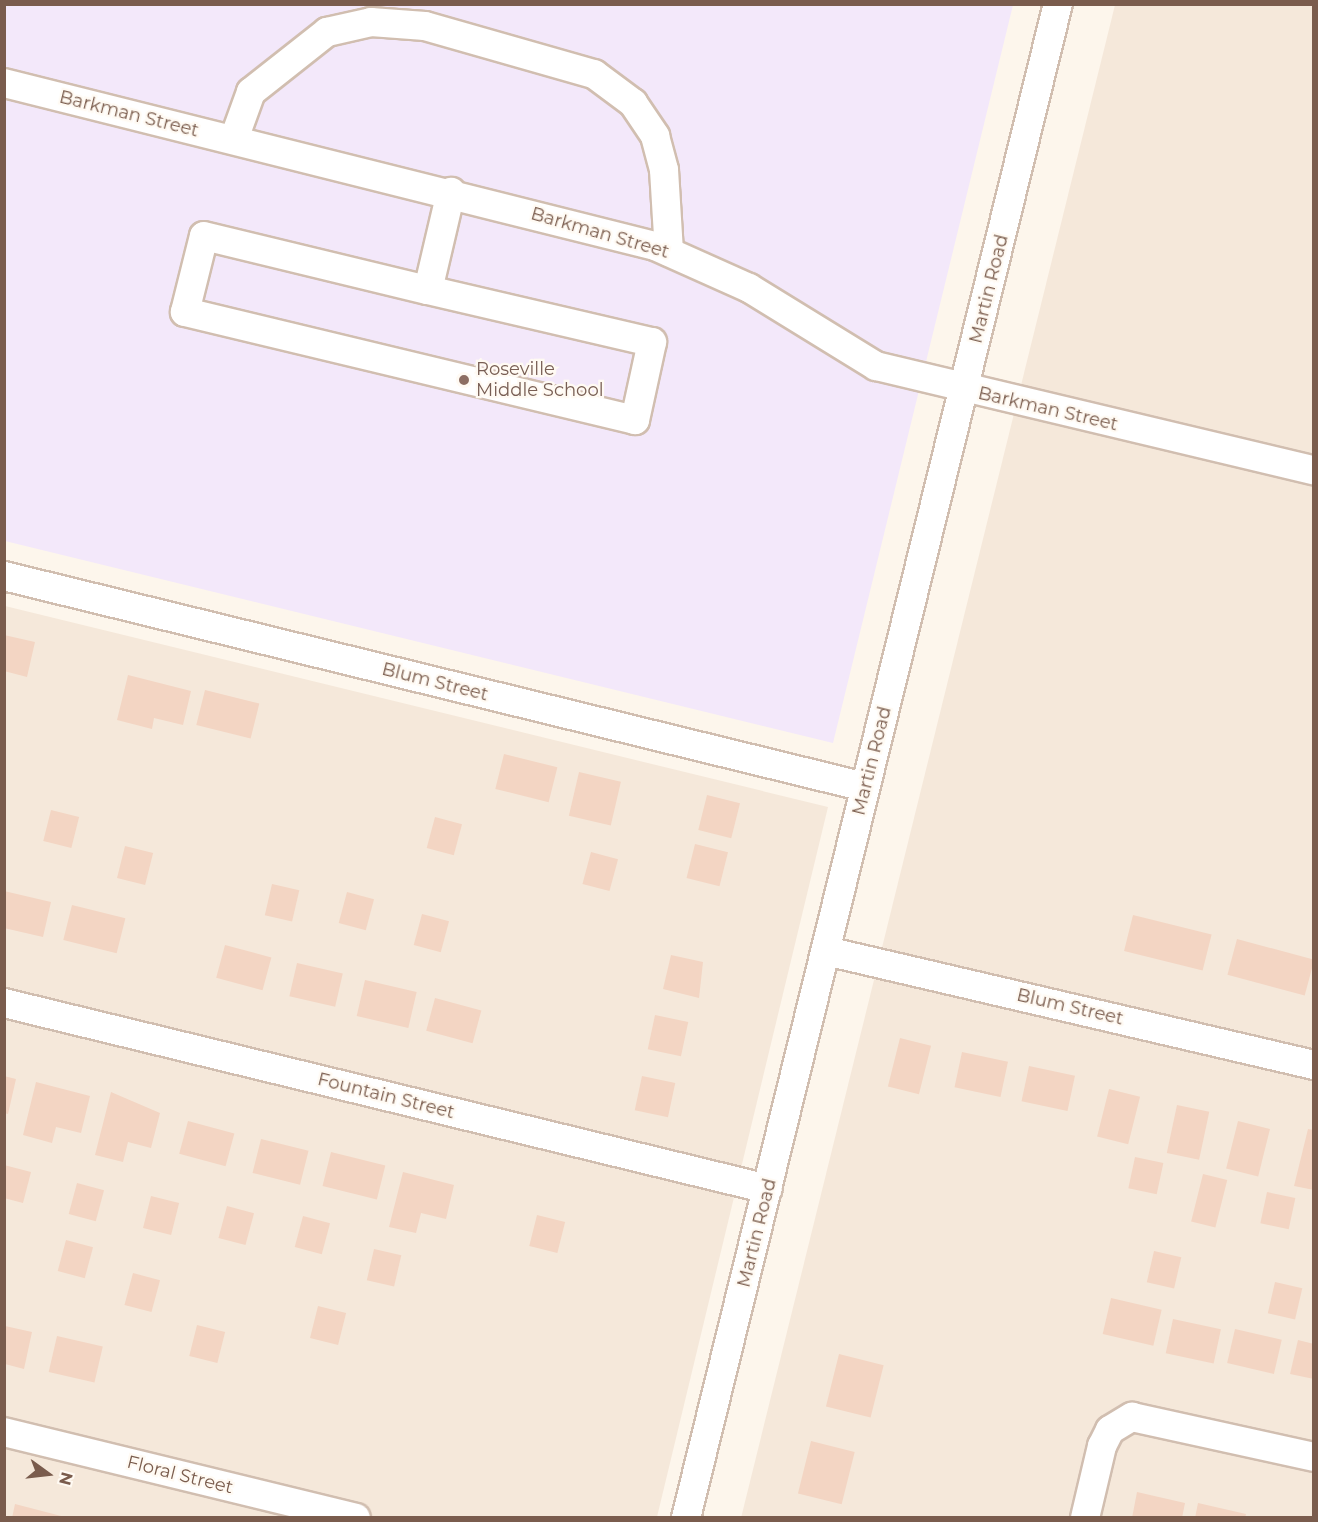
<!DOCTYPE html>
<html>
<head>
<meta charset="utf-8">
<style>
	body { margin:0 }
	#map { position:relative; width:1318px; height:1522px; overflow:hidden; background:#fdf6ec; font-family:Montserrat,sans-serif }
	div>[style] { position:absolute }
	.residential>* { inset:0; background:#f5e8da }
	.education>* { inset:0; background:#f3e8fa }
	.building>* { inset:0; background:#f3d5c3; transform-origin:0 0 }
	.roads { filter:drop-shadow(2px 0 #d1beb0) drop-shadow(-2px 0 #d1beb0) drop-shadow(0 2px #d1beb0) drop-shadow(0 -2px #d1beb0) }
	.minor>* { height:28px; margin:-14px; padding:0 14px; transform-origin:14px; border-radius:14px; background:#fff }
	.dots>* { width:16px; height:16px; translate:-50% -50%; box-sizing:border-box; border:3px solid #fffaf3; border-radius:50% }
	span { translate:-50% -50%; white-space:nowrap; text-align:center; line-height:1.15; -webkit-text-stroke:4.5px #fffaf3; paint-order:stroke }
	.street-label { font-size:18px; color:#7a5c4d }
	.education-label { font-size:18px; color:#785e54 }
	.left { translate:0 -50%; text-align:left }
	.frame { position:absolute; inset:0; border:6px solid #7a5c4d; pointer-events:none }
	.north { position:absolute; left:18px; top:1444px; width:60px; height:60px; -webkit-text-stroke:4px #fffaf3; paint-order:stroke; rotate:105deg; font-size:16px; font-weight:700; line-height:24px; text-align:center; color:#7a5c4d }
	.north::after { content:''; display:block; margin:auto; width:21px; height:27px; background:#7a5c4d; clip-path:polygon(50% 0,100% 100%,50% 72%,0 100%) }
</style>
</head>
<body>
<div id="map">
	<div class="residential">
		<div style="clip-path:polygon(1115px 5px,1313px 5px,1313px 1517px,741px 1518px)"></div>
		<div style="clip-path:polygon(5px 606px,828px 807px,657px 1517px,5px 1518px)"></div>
	</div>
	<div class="education">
		<div style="clip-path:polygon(5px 5px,1013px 5px,833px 743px,5px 541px)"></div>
	</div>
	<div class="building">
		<div style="clip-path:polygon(4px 635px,35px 642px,27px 677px,4px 671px)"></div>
		<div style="clip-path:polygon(128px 675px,191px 691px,183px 725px,154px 718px,152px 729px,117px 720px)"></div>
		<div style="left:205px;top:690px;width:56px;height:36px;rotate:14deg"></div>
		<div style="left:504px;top:754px;width:55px;height:36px;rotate:14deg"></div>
		<div style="left:579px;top:772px;width:43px;height:45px;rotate:13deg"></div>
		<div style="left:707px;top:795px;width:34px;height:36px;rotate:14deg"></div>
		<div style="left:51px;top:810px;width:29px;height:32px;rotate:14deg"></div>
		<div style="left:435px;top:817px;width:28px;height:32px;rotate:15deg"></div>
		<div style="left:695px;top:844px;width:34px;height:35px;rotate:14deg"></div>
		<div style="left:125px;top:846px;width:29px;height:33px;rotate:14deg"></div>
		<div style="left:591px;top:852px;width:28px;height:33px;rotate:15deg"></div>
		<div style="left:272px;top:884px;width:28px;height:32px;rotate:13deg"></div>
		<div style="clip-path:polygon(4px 891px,51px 902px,43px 937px,4px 928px)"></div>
		<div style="left:347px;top:892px;width:28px;height:32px;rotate:15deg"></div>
		<div style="left:72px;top:905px;width:55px;height:36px;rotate:14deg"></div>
		<div style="left:422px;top:914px;width:28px;height:32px;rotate:15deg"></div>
		<div style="left:1133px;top:915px;width:81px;height:37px;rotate:14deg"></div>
		<div style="left:1237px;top:939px;width:80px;height:37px;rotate:15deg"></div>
		<div style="left:225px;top:945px;width:48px;height:34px;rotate:15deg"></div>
		<div style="clip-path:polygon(671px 955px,703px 962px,699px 998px,663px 989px)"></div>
		<div style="left:297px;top:963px;width:47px;height:34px;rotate:13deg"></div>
		<div style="left:365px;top:980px;width:53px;height:37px;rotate:13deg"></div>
		<div style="left:435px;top:998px;width:48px;height:34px;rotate:15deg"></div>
		<div style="left:655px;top:1015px;width:34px;height:35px;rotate:12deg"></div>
		<div style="left:900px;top:1038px;width:32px;height:50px;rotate:14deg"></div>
		<div style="left:962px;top:1052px;width:47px;height:36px;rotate:12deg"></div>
		<div style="left:1029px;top:1066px;width:47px;height:36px;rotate:12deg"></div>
		<div style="clip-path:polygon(4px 1076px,16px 1079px,8px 1114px,4px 1113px)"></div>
		<div style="left:642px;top:1076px;width:34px;height:35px;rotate:12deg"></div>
		<div style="clip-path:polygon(36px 1082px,90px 1096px,81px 1133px,56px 1127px,52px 1143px,23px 1135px)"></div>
		<div style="left:1109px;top:1089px;width:32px;height:49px;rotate:14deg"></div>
		<div style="clip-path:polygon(111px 1092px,160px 1113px,151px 1148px,128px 1142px,123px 1162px,95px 1155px)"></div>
		<div style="left:1177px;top:1105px;width:33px;height:49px;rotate:12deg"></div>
		<div style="left:188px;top:1121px;width:48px;height:34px;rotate:15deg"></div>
		<div style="left:1238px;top:1121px;width:33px;height:49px;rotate:14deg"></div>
		<div style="clip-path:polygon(1308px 1129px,1314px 1130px,1314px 1190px,1294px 1186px)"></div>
		<div style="left:261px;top:1139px;width:49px;height:35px;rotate:14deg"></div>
		<div style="left:331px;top:1152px;width:56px;height:35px;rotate:14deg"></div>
		<div style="left:1135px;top:1157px;width:29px;height:32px;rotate:12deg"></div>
		<div style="clip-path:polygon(4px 1165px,31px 1172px,23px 1203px,4px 1198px)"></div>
		<div style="clip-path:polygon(403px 1172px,454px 1185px,446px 1219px,421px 1213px,416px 1233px,389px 1227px)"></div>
		<div style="left:1203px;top:1174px;width:25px;height:49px;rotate:14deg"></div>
		<div style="left:77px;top:1183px;width:28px;height:32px;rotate:15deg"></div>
		<div style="left:1267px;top:1192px;width:29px;height:32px;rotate:12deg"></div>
		<div style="left:151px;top:1196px;width:29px;height:33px;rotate:14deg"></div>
		<div style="left:227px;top:1206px;width:28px;height:33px;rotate:15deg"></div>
		<div style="left:537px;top:1215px;width:29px;height:32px;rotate:14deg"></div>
		<div style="left:303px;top:1216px;width:28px;height:32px;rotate:15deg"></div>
		<div style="left:66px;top:1240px;width:28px;height:32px;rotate:15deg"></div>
		<div style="left:374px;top:1249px;width:28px;height:32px;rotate:13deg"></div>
		<div style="left:1154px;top:1251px;width:28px;height:32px;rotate:13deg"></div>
		<div style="left:133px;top:1273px;width:28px;height:33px;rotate:15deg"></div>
		<div style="left:1275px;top:1282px;width:28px;height:32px;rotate:13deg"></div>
		<div style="left:1111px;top:1298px;width:52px;height:37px;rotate:13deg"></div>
		<div style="left:318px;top:1306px;width:29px;height:33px;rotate:14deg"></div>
		<div style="left:1173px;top:1319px;width:49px;height:35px;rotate:12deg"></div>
		<div style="left:197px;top:1325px;width:29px;height:32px;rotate:14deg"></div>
		<div style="clip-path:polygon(5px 1326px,32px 1332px,24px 1369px,5px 1364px)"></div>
		<div style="left:1235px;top:1329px;width:48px;height:35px;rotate:13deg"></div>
		<div style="left:57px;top:1336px;width:47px;height:37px;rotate:13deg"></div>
		<div style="clip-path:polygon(1298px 1340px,1314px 1344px,1314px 1379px,1290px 1374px)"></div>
		<div style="left:839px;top:1354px;width:46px;height:54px;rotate:14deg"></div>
		<div style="left:811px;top:1441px;width:45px;height:54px;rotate:14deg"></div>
		<div style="clip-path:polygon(1137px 1492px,1185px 1503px,1182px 1518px,1132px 1518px)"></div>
		<div style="clip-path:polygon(1198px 1503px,1246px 1514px,1245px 1518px,1195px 1518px)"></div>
		<div style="clip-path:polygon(15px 1504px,65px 1517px,65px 1518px,12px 1518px)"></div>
	</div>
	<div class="roads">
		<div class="minor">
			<div style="left:4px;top:83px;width:671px;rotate:14.06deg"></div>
			<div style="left:655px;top:246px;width:103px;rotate:24.1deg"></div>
			<div style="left:749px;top:288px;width:149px;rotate:31.6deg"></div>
			<div style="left:876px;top:366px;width:450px;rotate:13.4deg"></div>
			<div style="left:234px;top:139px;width:50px;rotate:-70.1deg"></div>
			<div style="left:251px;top:92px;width:97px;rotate:-38.3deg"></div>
			<div style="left:327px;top:32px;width:45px;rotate:-12.8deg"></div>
			<div style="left:371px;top:22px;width:54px;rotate:4.2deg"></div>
			<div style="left:425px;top:26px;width:176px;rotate:15.9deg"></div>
			<div style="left:594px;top:74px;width:49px;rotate:36.6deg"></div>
			<div style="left:633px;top:103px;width:40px;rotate:56deg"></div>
			<div style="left:655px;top:136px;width:35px;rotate:75deg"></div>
			<div style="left:664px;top:170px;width:82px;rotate:86.5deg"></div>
			<div style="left:428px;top:290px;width:230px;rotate:13.1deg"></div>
			<div style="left:652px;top:342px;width:80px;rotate:102.3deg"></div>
			<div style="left:635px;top:420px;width:463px;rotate:-166.5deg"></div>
			<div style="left:185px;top:312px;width:78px;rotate:-76deg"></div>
			<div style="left:204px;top:236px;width:230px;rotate:13.6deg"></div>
			<div style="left:428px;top:290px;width:101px;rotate:-76.8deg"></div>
			<div style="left:4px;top:576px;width:886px;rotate:13.77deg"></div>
			<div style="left:826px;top:951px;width:501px;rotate:13.15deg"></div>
			<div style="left:4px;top:1003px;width:786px;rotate:13.68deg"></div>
			<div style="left:4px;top:1432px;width:362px;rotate:13.7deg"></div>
			<div style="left:686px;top:1518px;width:1559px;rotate:-76.2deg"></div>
			<div style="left:1085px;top:1518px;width:74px;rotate:-76.7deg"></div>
			<div style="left:1102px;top:1446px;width:18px;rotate:-63deg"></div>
			<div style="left:1110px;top:1430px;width:26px;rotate:-31deg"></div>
			<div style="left:1132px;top:1417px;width:186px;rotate:12.4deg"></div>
		</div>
	</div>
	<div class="dots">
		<div style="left:464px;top:380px;background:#8d6e63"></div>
	</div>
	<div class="street-label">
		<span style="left:129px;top:114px;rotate:14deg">Barkman Street</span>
		<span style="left:600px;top:233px;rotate:16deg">Barkman Street</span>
		<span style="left:989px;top:289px;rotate:-76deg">Martin Road</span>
		<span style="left:1048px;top:409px;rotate:13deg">Barkman Street</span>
		<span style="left:435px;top:682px;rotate:14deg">Blum Street</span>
		<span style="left:872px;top:761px;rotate:-76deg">Martin Road</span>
		<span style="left:1070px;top:1007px;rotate:13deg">Blum Street</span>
		<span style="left:386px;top:1096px;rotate:14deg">Fountain Street</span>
		<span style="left:757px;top:1233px;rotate:-76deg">Martin Road</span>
		<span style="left:180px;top:1475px;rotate:14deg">Floral Street</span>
	</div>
	<div class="education-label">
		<span class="left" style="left:476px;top:380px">Roseville<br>Middle School</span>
	</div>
	<div class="frame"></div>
	<div class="north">N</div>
</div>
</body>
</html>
